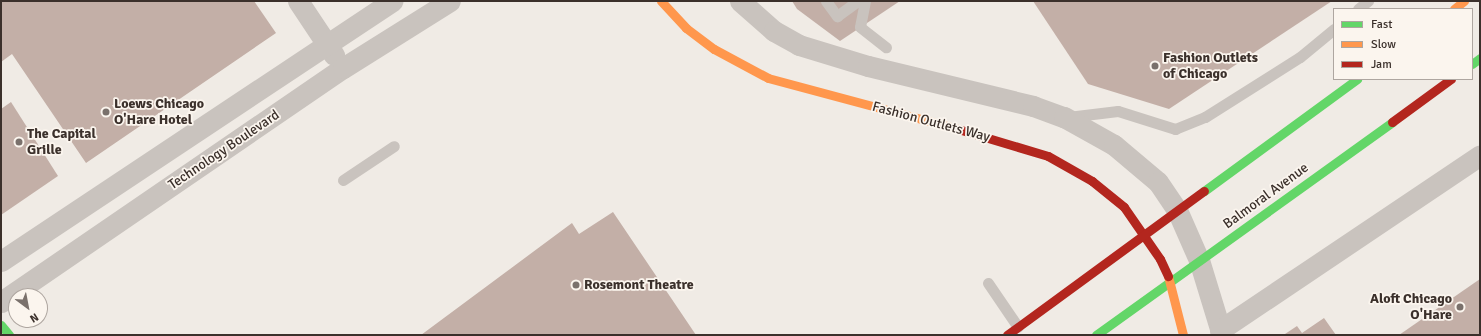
<!DOCTYPE html>
<html>
<head>
<meta charset="utf-8">
<style>
	body { margin:0 }
	#map { position:relative; width:1481px; height:336px; overflow:hidden; background:#f0ebe5; font-family:Signika,sans-serif }
	div>[style] { position:absolute }
	.building>* { inset:0; background:#c3afa7 }
	.lane>* { height:11px; margin:-5.5px; padding:0 5.5px; transform-origin:5.5px; border-radius:5.5px; background:#c9c3be }
	.street>* { height:21px; margin:-10.5px; padding:0 10.5px; transform-origin:10.5px; border-radius:10.5px; background:#c9c3be }
	.fast>* { height:9px; margin:-4.5px; padding:0 4.5px; transform-origin:4.5px; border-radius:4.5px; background:#63d668 }
	.slow>* { height:9px; margin:-4.5px; padding:0 4.5px; transform-origin:4.5px; border-radius:4.5px; background:#ff974d }
	.jam>* { height:9px; margin:-4.5px; padding:0 4.5px; transform-origin:4.5px; border-radius:4.5px; background:#b3261e }
	.dots>* { width:11px; height:11px; translate:-50% -50%; box-sizing:border-box; border:2px solid #fbf5ee; border-radius:50% }
	span { translate:-50% -50%; white-space:nowrap; text-align:center; line-height:1.15; -webkit-text-stroke:3.5px #fbf5ee; paint-order:stroke }
	.poi-label { font-size:14px; color:#3b302b; font-weight:700 }
	.left { translate:0 -50%; text-align:left }
	.right { translate:-100% -50%; text-align:right }
	.street-label { font-size:14px; color:#3b302b }
	.frame { position:absolute; inset:0; border:2px solid #3b302b; pointer-events:none }
	.legend { position:absolute; left:1333px; top:8px; width:140px; height:72px; box-sizing:border-box; background:#fbf5ee; border:1px solid #aea6a0; margin:0; padding:5px 7px; list-style:none; font-size:12px; color:#3b302b }
	.legend li { display:flex; align-items:center; gap:8px; height:20px }
	.legend b { width:20px; border:1px solid #aea6a0 }
	.north { position:absolute; left:8px; top:288px; width:40px; height:40px; box-sizing:border-box; background:#fbf5ee; border:1px solid #aea6a0; border-radius:50%; rotate:148deg; font-size:11px; font-weight:700; line-height:16px; text-align:center; color:#3b302b }
	.north::after { content:''; display:block; margin:auto; width:14px; height:18px; background:#7a716c; clip-path:polygon(50% 0,100% 100%,50% 72%,0 100%) }
</style>
</head>
<body>
<div id="map">
	<div class="building">
		<div style="clip-path:polygon(1px 1px,254px 1px,276px 33px,86px 163px,12px 54px,1px 62px)"></div>
		<div style="clip-path:polygon(792px 1px,900px 1px,840px 41px,797px 9px)"></div>
		<div style="clip-path:polygon(1033px 1px,1332px 1px,1169px 109px,1088px 84px)"></div>
		<div style="clip-path:polygon(11px 102px,58px 176px,1px 215px,1px 109px)"></div>
		<div style="clip-path:polygon(613px 212px,696px 335px,421px 335px,572px 223px,579px 234px)"></div>
		<div style="clip-path:polygon(1480px 279px,1480px 335px,1399px 335px)"></div>
		<div style="clip-path:polygon(1324px 318px,1336px 335px,1285px 334px,1297px 326px,1302px 333px)"></div>
	</div>
	<div class="lane">
		<div style="left:826px;top:1px;width:19px;rotate:54deg"></div>
		<div style="left:837px;top:16px;width:26px;rotate:-36deg"></div>
		<div style="left:865px;top:1px;width:26px;rotate:101deg"></div>
		<div style="left:860px;top:27px;width:33px;rotate:38deg"></div>
		<div style="left:1358px;top:9px;width:13px;rotate:-39deg"></div>
		<div style="left:1068px;top:117px;width:50px;rotate:-6.8deg"></div>
		<div style="left:1118px;top:111px;width:60px;rotate:17.5deg"></div>
		<div style="left:1175px;top:129px;width:32px;rotate:-22deg"></div>
		<div style="left:1205px;top:117px;width:112px;rotate:-32.3deg"></div>
		<div style="left:1300px;top:57px;width:44px;rotate:-39.5deg"></div>
		<div style="left:343px;top:180px;width:61px;rotate:-33.7deg"></div>
		<div style="left:988px;top:283px;width:53px;rotate:55.7deg"></div>
	</div>
	<div class="street">
		<div style="left:298px;top:1px;width:65px;rotate:56.3deg"></div>
		<div style="left:740px;top:1px;width:45px;rotate:41.4deg"></div>
		<div style="left:774px;top:31px;width:29px;rotate:29deg"></div>
		<div style="left:799px;top:45px;width:72px;rotate:16.9deg"></div>
		<div style="left:868px;top:66px;width:170px;rotate:13.6deg"></div>
		<div style="left:1033px;top:106px;width:33px;rotate:20deg"></div>
		<div style="left:1064px;top:117px;width:57px;rotate:29.2deg"></div>
		<div style="left:1114px;top:145px;width:57px;rotate:40.1deg"></div>
		<div style="left:1158px;top:182px;width:34px;rotate:56deg"></div>
		<div style="left:1177px;top:210px;width:55px;rotate:66.3deg"></div>
		<div style="left:1199px;top:260px;width:78px;rotate:73deg"></div>
		<div style="left:1px;top:261px;width:470px;rotate:-33.6deg"></div>
		<div style="left:1px;top:302px;width:414px;rotate:-34.4deg"></div>
		<div style="left:343px;top:68px;width:126px;rotate:-32.1deg"></div>
		<div style="left:1220px;top:330px;width:313px;rotate:-33.9deg"></div>
	</div>
	<div class="fast">
		<div style="left:1472px;top:64px;width:10px;rotate:-37deg"></div>
		<div style="left:1204px;top:191px;width:190px;rotate:-36.2deg"></div>
		<div style="left:1px;top:325px;width:13px;rotate:51deg"></div>
		<div style="left:1096px;top:335px;width:365px;rotate:-35.7deg"></div>
	</div>
	<div class="slow">
		<div style="left:661px;top:1px;width:37px;rotate:47deg"></div>
		<div style="left:686px;top:28px;width:35px;rotate:37deg"></div>
		<div style="left:714px;top:49px;width:61px;rotate:28.2deg"></div>
		<div style="left:768px;top:78px;width:197px;rotate:15deg"></div>
		<div style="left:1454px;top:9px;width:13px;rotate:-39deg"></div>
		<div style="left:1168px;top:276px;width:61px;rotate:75.7deg"></div>
	</div>
	<div class="jam">
		<div style="left:1392px;top:122px;width:73px;rotate:-36.1deg"></div>
		<div style="left:958px;top:129px;width:94px;rotate:16.7deg"></div>
		<div style="left:1048px;top:156px;width:51px;rotate:29.6deg"></div>
		<div style="left:1092px;top:181px;width:41px;rotate:39.1deg"></div>
		<div style="left:1124px;top:207px;width:63px;rotate:55.3deg"></div>
		<div style="left:1160px;top:259px;width:19px;rotate:65deg"></div>
		<div style="left:1007px;top:335px;width:244px;rotate:-36.2deg"></div>
	</div>
	<div class="dots">
		<div style="left:1155px;top:66px;background:#7a716c"></div>
		<div style="left:106px;top:112px;background:#7a716c"></div>
		<div style="left:19px;top:142px;background:#7a716c"></div>
		<div style="left:576px;top:285px;background:#7a716c"></div>
		<div style="left:1460px;top:307px;background:#7a716c"></div>
	</div>
	<div class="poi-label">
		<span class="left" style="left:1163px;top:66px">Fashion Outlets<br>of Chicago</span>
		<span class="left" style="left:114px;top:112px">Loews Chicago<br>O'Hare Hotel</span>
		<span class="left" style="left:27px;top:142px">The Capital<br>Grille</span>
		<span class="left" style="left:584px;top:285px">Rosemont Theatre</span>
		<span class="right" style="left:1452px;top:307px">Aloft Chicago<br>O'Hare</span>
	</div>
	<div class="street-label">
		<span style="left:931px;top:122px;rotate:15deg">Fashion Outlets Way</span>
		<span style="left:224px;top:150px;rotate:-34deg">Technology Boulevard</span>
		<span style="left:1266px;top:196px;rotate:-36deg">Balmoral Avenue</span>
	</div>
	<div class="frame"></div>
	<ul class="legend">
	<li><b style="height:5px;background:#63d668"></b>Fast</li>
	<li><b style="height:5px;background:#ff974d"></b>Slow</li>
	<li><b style="height:5px;background:#b3261e"></b>Jam</li>
	</ul>
	<div class="north">N</div>
</div>
</body>
</html>
